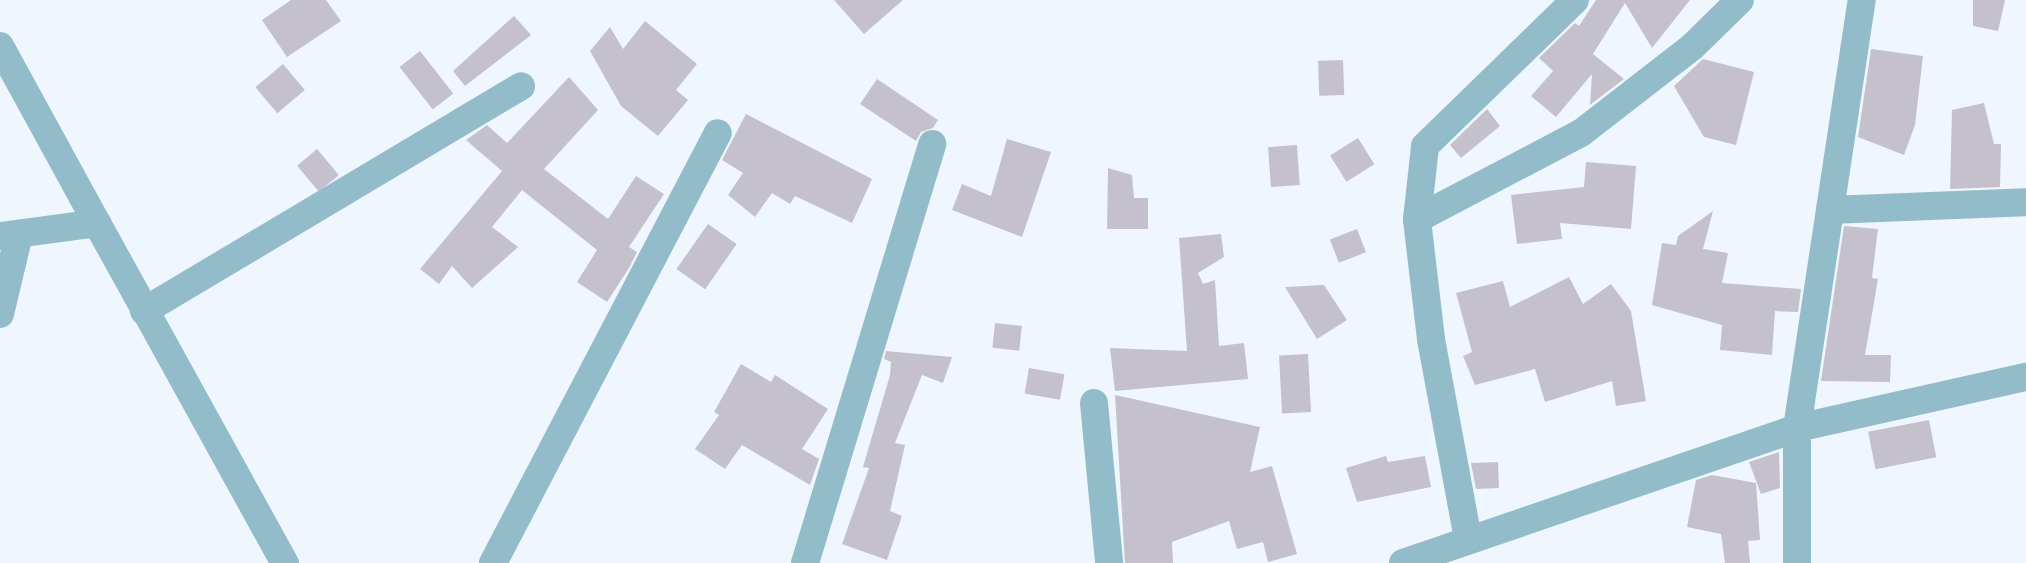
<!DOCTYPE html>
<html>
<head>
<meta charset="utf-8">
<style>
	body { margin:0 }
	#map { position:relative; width:2026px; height:563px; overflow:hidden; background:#f0f6fe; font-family:"Crimson Pro",serif }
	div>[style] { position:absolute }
	.building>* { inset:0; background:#c4c1cc; transform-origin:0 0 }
	.minor>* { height:28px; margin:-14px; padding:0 14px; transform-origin:14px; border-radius:14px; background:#93bcca }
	span { translate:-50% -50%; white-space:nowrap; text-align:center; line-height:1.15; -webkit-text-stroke:5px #fff; paint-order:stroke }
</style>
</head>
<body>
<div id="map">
	<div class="building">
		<div style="clip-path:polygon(291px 0,326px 0,341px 21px,287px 57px,262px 20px)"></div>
		<div style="clip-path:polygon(834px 0,903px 0,864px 34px)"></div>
		<div style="clip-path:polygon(1596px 0,1690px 0,1652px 48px,1625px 3px,1593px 54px,1624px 79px,1590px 105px,1592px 74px,1556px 117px,1531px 96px,1553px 71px,1539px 58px,1575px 23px,1579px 26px)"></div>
		<div style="clip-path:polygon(1973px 0,2005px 0,1998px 31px,1973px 26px)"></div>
		<div style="clip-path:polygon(514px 16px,531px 35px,465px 86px,453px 71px)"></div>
		<div style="clip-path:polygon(645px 21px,697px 64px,676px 90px,688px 100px,658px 136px,621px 106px,590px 51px,610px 27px,623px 49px)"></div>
		<div style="clip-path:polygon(1871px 49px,1923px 56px,1915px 125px,1904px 155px,1858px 137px)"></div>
		<div style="left:420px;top:51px;width:54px;height:26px;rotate:52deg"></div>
		<div style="clip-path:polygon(1703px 59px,1754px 72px,1736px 145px,1704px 137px,1674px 86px)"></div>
		<div style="left:1343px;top:60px;width:35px;height:25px;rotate:88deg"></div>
		<div style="left:283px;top:64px;width:34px;height:36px;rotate:50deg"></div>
		<div style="clip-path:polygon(569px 77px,598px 110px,544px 169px,608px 219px,636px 176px,664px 194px,629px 247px,637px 252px,629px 268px,607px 302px,577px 282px,597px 250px,522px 190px,492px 227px,518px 247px,472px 288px,452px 266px,439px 284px,420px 269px,502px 171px,466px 140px,487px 125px,507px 143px)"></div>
		<div style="clip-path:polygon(877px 79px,938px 120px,933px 128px,921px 132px,916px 141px,860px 104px)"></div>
		<div style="clip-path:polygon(1984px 103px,1994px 144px,2001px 144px,2000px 187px,1950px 189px,1952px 110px)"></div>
		<div style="clip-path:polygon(1487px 109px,1500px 126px,1461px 158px,1450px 145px)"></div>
		<div style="clip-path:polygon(746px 114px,872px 179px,852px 223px,795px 196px,790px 204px,772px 193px,755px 217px,728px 195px,743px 173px,722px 160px)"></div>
		<div style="left:1358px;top:138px;width:31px;height:33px;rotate:58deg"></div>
		<div style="clip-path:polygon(1007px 139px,1051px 152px,1022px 237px,952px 210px,962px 184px,991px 196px)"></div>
		<div style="left:1297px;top:145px;width:40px;height:29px;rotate:86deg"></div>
		<div style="left:317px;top:149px;width:34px;height:26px;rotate:50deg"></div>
		<div style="clip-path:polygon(1586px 162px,1636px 166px,1631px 229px,1560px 223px,1562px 239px,1517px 244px,1511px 195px,1584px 187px)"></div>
		<div style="clip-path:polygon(1108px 168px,1132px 175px,1134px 198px,1148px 198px,1148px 229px,1107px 229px)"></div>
		<div style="clip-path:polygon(1713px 211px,1703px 249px,1728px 253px,1722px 283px,1801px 289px,1798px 312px,1775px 311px,1772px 355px,1720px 350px,1722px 325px,1652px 305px,1662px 243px,1676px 245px,1678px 236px)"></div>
		<div style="left:708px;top:224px;width:35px;height:55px;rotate:35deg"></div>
		<div style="clip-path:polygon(1844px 226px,1878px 229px,1872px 278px,1878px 279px,1865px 355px,1891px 355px,1890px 382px,1821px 381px)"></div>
		<div style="left:1357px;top:229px;width:25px;height:29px;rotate:69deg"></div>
		<div style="clip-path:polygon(1221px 234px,1224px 257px,1198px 273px,1203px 284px,1215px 280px,1219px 346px,1244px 343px,1248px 379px,1115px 391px,1110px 348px,1187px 351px,1179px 238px)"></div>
		<div style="clip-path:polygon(1569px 277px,1583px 304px,1611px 284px,1631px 311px,1646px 401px,1616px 406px,1612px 381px,1545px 402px,1535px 369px,1475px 385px,1463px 356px,1472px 352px,1456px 293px,1503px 281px,1510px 307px)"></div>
		<div style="clip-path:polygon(1324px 285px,1347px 320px,1317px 339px,1285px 287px)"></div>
		<div style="left:995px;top:323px;width:27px;height:25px;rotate:6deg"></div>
		<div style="clip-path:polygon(886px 351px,952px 357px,943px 383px,922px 375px,895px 443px,905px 445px,890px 511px,902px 516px,887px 560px,842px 544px,869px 468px,863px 467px,890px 375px,891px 362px,884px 359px)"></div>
		<div style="left:1308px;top:354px;width:58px;height:29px;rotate:87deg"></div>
		<div style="clip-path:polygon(741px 364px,771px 382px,775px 375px,828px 409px,802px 449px,819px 459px,810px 485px,742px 445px,725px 469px,695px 449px,719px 415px,714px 412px)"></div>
		<div style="left:1029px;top:368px;width:36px;height:26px;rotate:10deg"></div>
		<div style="clip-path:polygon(1115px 395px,1260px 427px,1250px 472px,1272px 466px,1297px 554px,1268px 562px,1263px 542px,1237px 549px,1229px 521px,1172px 542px,1173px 563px,1125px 563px)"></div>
		<div style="left:1929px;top:420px;width:38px;height:62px;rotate:79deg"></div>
		<div style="clip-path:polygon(1779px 452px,1780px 488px,1761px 494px,1749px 462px)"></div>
		<div style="clip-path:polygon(1386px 456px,1388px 462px,1425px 456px,1431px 487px,1357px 502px,1346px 468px)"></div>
		<div style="clip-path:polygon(1498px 462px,1499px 488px,1476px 489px,1471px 463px)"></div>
		<div style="clip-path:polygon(1712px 475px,1756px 483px,1760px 540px,1748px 541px,1750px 563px,1725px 563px,1721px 534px,1687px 527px,1696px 480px)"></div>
	</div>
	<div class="minor">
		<div style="left:0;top:46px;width:202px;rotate:61.3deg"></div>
		<div style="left:1830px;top:210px;width:196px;rotate:-2.3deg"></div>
		<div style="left:1417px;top:219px;width:185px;rotate:-27.7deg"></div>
		<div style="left:1581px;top:133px;width:140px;rotate:-37.8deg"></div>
		<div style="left:1692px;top:47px;width:67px;rotate:-44.4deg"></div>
		<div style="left:0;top:236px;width:98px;rotate:-7.6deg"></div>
		<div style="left:97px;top:223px;width:389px;rotate:61.1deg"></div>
		<div style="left:144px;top:311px;width:439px;rotate:-30.8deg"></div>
		<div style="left:0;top:314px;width:82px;rotate:-76.6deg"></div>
		<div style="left:1094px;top:403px;width:161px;rotate:84.6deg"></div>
		<div style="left:1468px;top:539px;width:203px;rotate:-100.5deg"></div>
		<div style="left:1431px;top:339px;width:121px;rotate:-96.7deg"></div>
		<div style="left:1417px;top:219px;width:73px;rotate:-83.7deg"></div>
		<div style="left:1425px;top:146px;width:209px;rotate:-44.2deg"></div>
		<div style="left:493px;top:563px;width:485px;rotate:-62.4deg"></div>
		<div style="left:805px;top:563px;width:438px;rotate:-73.1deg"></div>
		<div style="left:1403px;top:563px;width:416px;rotate:-18.9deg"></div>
		<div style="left:1797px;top:428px;width:235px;rotate:-12.6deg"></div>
		<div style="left:1797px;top:563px;width:135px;rotate:-90deg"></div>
		<div style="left:1797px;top:428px;width:433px;rotate:-81.4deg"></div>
	</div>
</div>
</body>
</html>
